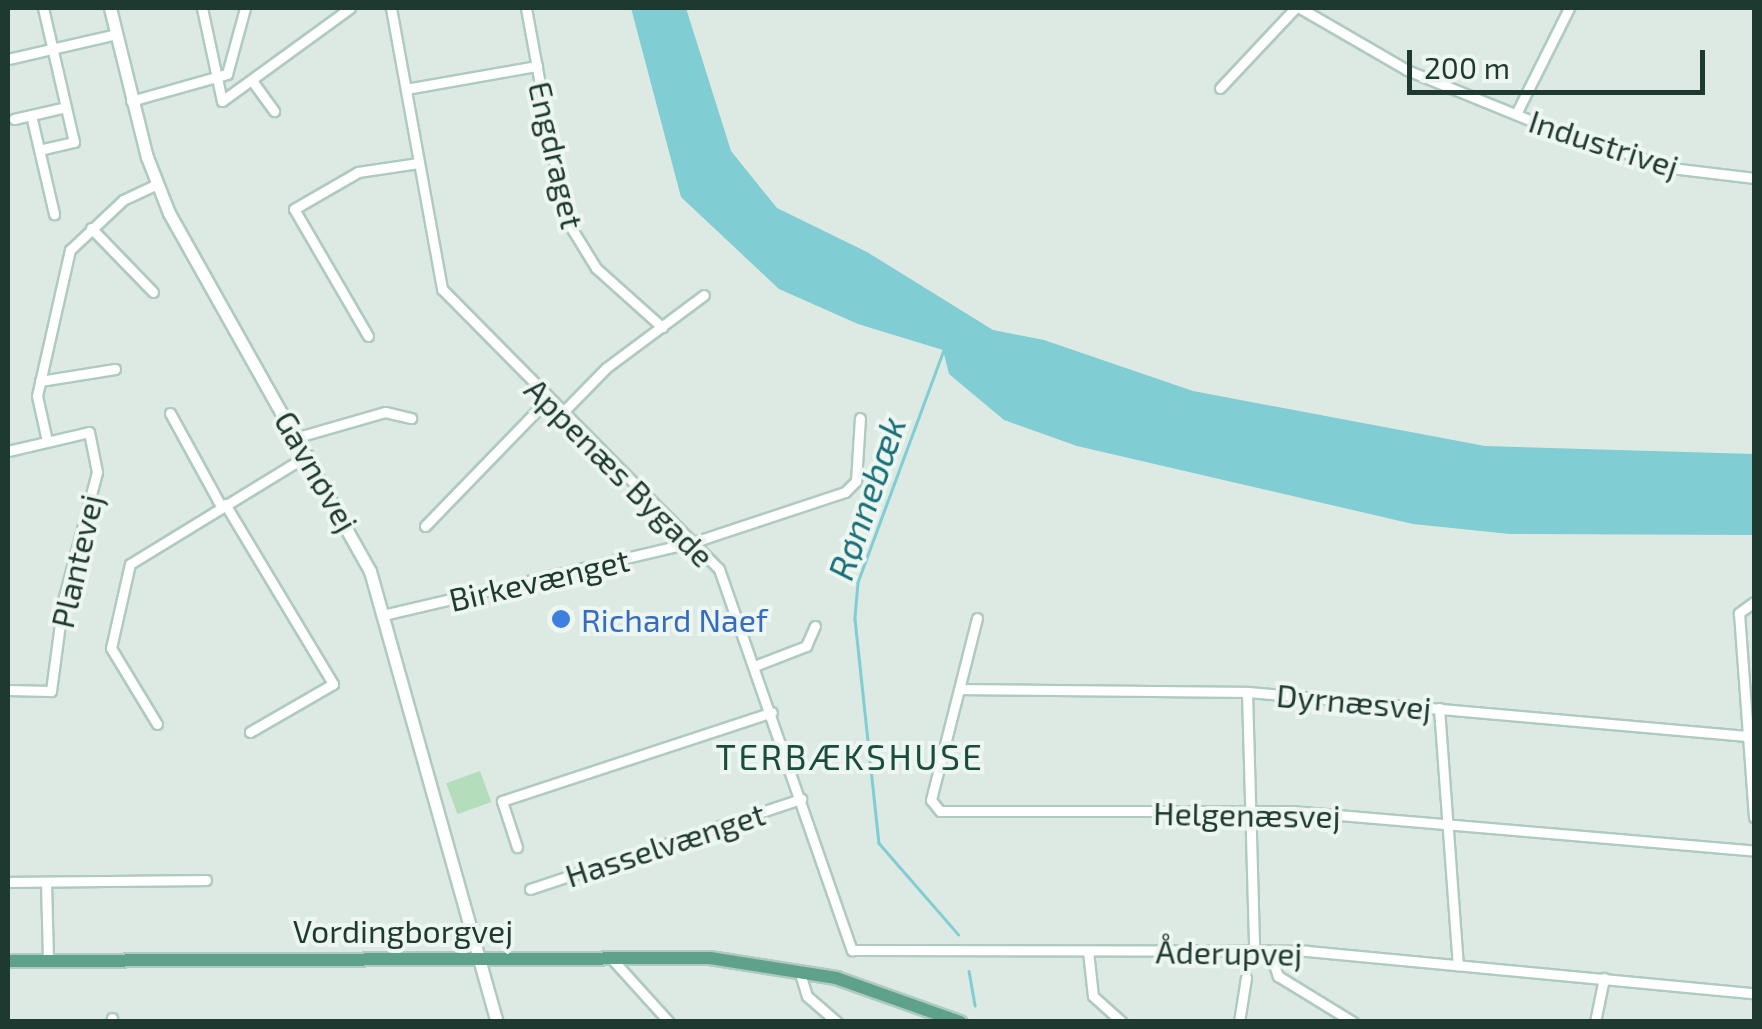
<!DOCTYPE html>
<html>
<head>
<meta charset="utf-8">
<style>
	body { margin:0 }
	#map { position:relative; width:1762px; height:1029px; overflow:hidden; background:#dceae3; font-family:"Exo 2",sans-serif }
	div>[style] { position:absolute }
	.green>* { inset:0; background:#b3ddbb; transform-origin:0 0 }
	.water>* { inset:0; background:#80cdd3 }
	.stream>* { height:2.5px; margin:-1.25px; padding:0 1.25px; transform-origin:1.25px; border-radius:1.25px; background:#80cdd3 }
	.roads { filter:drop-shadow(2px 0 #afcabe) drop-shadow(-2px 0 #afcabe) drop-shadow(0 2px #afcabe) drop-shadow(0 -2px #afcabe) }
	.street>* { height:9px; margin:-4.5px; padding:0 4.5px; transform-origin:4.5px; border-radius:4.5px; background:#fff }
	.secondary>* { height:11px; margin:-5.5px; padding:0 5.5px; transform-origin:5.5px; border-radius:5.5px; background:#fff }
	.primary>* { height:12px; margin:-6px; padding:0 6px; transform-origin:6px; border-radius:6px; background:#5ea28b }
	.dots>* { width:28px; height:28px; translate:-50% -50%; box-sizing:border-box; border:5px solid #edf6f1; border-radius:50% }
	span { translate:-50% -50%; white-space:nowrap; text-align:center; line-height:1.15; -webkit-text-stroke:8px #edf6f1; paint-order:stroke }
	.street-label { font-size:32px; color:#1e3a30 }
	.shop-label { font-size:32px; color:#366cbe }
	.left { translate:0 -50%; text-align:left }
	.water-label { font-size:35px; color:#166f78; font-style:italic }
	.neighbourhood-label { font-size:35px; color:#194c3c; letter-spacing:2.5px }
	.frame { position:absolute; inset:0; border:10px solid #1e3a30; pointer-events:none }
	.scale { position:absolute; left:1407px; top:50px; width:298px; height:45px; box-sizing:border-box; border:5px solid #1e3a30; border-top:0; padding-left:12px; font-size:30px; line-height:35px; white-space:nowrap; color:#1e3a30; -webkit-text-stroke:8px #edf6f1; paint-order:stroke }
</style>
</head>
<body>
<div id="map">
	<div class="green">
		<div style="left:480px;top:771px;width:33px;height:36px;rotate:70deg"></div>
	</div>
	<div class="water">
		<div style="clip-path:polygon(631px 8px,686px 8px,731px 151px,777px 208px,867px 252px,993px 330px,1044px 340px,1193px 391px,1485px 446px,1754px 454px,1754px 535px,1510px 534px,1413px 524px,1077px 446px,1004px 420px,949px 374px,943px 350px,858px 324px,779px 289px,681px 197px)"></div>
	</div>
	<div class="stream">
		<div style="left:944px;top:350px;width:248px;rotate:110.3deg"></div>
		<div style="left:858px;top:583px;width:36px;rotate:95deg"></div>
		<div style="left:855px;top:619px;width:225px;rotate:83.9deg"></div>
		<div style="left:879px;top:843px;width:121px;rotate:49deg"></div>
		<div style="left:969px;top:971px;width:35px;rotate:80deg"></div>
	</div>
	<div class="roads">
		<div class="street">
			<div style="left:202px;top:8px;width:95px;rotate:77.9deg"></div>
			<div style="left:222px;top:101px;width:158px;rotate:-36deg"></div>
			<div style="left:391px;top:8px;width:286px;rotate:79.7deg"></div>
			<div style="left:442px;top:289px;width:394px;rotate:45.3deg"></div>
			<div style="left:719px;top:569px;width:404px;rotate:70.8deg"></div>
			<div style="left:852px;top:950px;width:454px;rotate:0.1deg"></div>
			<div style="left:1306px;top:951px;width:450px;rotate:5.4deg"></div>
			<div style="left:526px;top:8px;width:211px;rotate:79.6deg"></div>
			<div style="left:564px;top:216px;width:61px;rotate:58.4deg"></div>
			<div style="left:596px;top:268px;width:89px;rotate:41.8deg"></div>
			<div style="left:1300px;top:8px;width:124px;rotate:30.1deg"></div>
			<div style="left:1407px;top:70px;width:140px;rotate:22.2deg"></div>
			<div style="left:1537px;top:123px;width:141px;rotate:18.6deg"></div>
			<div style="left:1671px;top:168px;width:84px;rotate:6.9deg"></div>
			<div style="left:8px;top:59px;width:111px;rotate:-13deg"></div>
			<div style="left:253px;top:82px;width:36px;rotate:54deg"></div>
			<div style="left:1220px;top:88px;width:110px;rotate:-46.8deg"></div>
			<div style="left:406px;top:89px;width:133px;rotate:-10deg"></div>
			<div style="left:131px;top:101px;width:100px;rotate:-15.7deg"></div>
			<div style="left:227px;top:74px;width:68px;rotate:-74.7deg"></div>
			<div style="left:1516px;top:114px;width:119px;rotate:-63.4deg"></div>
			<div style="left:31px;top:115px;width:102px;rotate:76.9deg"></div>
			<div style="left:14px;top:119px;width:53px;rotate:-13deg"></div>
			<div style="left:39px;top:150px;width:36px;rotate:-13deg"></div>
			<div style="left:74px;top:142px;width:138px;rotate:-103deg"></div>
			<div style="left:91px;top:228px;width:89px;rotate:45.9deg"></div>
			<div style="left:368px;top:336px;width:147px;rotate:-120.2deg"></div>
			<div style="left:294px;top:209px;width:74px;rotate:-30deg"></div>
			<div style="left:358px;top:172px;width:61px;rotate:-8.5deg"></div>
			<div style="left:40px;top:381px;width:76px;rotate:-9.1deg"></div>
			<div style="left:170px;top:413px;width:106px;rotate:61.3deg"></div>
			<div style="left:562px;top:413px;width:63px;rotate:-45.6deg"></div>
			<div style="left:606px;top:368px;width:122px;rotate:-36.7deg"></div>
			<div style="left:298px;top:437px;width:91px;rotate:-16deg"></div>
			<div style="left:385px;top:412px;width:27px;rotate:13deg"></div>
			<div style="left:47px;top:441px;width:46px;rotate:-102.5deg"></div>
			<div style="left:37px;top:396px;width:150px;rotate:-77.3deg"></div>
			<div style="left:70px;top:250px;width:73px;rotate:-43.3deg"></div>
			<div style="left:123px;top:200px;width:38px;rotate:-25deg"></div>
			<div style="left:8px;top:451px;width:83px;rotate:-13.2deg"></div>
			<div style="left:89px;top:432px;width:41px;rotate:78.7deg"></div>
			<div style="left:97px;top:472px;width:133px;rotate:104.8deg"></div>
			<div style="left:63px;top:601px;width:91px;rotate:97.6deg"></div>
			<div style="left:51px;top:691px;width:43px;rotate:-178.7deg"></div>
			<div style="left:225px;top:504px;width:210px;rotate:59deg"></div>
			<div style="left:333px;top:684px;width:96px;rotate:150deg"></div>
			<div style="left:425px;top:526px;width:175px;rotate:-45.9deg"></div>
			<div style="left:1754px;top:602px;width:19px;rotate:144deg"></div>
			<div style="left:1739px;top:613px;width:205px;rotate:85.8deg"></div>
			<div style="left:383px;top:615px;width:319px;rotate:-13.2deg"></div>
			<div style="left:694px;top:542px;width:159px;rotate:-18.3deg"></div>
			<div style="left:845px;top:492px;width:16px;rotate:-45deg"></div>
			<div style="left:856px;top:481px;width:63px;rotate:-86.4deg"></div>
			<div style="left:977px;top:618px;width:188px;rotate:104.2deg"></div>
			<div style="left:931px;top:800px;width:14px;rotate:51deg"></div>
			<div style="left:940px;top:811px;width:352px"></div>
			<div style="left:1292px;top:811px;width:464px;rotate:4.9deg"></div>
			<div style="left:757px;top:665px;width:53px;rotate:-21.2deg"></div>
			<div style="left:806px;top:646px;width:22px;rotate:-66deg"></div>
			<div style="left:960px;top:689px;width:287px;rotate:0.6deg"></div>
			<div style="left:1247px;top:692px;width:503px;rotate:5.02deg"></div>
			<div style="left:1247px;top:692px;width:258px;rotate:88.4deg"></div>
			<div style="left:1439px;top:708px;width:258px;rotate:85.8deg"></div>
			<div style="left:157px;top:724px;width:89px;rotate:-121.2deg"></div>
			<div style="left:111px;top:648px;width:86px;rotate:-77.3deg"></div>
			<div style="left:130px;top:564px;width:209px;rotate:-31.5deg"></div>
			<div style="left:517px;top:847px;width:48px;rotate:-108.1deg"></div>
			<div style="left:502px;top:801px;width:284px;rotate:-18.2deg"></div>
			<div style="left:8px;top:882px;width:198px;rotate:-0.6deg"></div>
			<div style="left:46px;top:882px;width:79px;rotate:88.5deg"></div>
			<div style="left:530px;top:889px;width:286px;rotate:-18.4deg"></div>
			<div style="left:1269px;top:950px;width:28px;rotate:71deg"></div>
			<div style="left:1278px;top:976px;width:88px;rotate:31.5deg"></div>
			<div style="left:1088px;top:951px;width:45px;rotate:83.7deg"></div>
			<div style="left:1093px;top:996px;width:39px;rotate:42deg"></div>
			<div style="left:612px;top:959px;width:85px;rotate:47.9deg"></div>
			<div style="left:799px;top:970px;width:27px;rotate:73deg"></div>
			<div style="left:807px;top:996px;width:40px;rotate:41deg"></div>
			<div style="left:111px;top:1022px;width:4px;rotate:-76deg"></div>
			<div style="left:1239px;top:1022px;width:45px;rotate:-81deg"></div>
			<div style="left:1595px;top:1022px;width:45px;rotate:-78.4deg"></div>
		</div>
		<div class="secondary">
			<div style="left:110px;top:8px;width:154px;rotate:76.1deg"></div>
			<div style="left:147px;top:157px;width:60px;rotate:68.6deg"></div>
			<div style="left:169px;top:213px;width:411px;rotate:60.7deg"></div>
			<div style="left:370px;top:571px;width:469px;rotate:74.3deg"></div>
		</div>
		<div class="primary">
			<div style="left:8px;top:961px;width:702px;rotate:-0.24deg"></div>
			<div style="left:710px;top:958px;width:128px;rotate:9deg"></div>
			<div style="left:836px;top:978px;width:132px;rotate:19.5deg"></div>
		</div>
	</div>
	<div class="dots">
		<div style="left:561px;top:619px;background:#3f7fe0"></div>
	</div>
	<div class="street-label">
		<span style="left:1604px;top:143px;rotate:18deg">Industrivej</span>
		<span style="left:557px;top:155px;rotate:77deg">Engdraget</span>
		<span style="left:317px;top:471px;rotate:60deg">Gavnøvej</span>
		<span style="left:620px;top:472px;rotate:45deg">Appenæs Bygade</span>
		<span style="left:76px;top:561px;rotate:-77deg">Plantevej</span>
		<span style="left:539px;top:579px;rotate:-13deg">Birkevænget</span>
		<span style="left:1354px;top:701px;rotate:5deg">Dyrnæsvej</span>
		<span style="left:1247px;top:814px;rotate:1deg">Helgenæsvej</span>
		<span style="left:665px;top:844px;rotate:-18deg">Hasselvænget</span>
		<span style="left:403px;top:930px">Vordingborgvej</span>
		<span style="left:1229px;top:952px;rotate:1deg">Åderupvej</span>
	</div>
	<div class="shop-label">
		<span class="left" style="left:581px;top:619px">Richard Naef</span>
	</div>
	<div class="water-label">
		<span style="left:866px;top:498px;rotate:-71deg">Rønnebæk</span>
	</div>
	<div class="neighbourhood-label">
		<span style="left:850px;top:756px">TERBÆKSHUSE</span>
	</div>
	<div class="frame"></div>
	<div class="scale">200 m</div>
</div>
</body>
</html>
